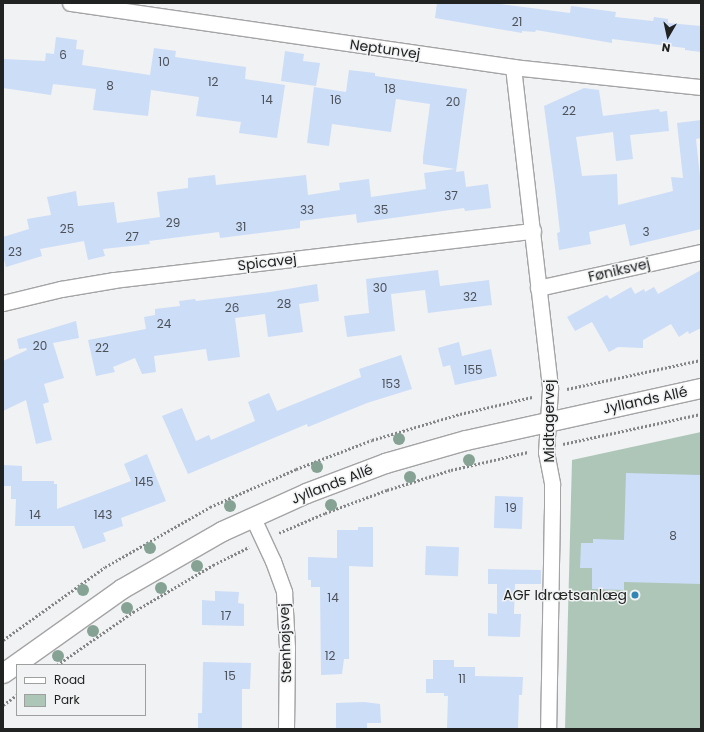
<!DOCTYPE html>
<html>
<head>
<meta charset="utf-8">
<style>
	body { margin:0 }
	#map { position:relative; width:704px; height:732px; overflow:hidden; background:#f1f2f3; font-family:Poppins,sans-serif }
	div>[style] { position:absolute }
	.green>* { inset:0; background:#adc6b8 }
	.building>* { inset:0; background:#ccddf8; transform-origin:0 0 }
	.path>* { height:2.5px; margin-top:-1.25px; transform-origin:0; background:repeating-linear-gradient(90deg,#858687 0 2px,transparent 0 4px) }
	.roads { filter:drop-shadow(1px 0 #a4a4a6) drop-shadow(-1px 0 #a4a4a6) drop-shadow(0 1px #a4a4a6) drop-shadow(0 -1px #a4a4a6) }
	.minor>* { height:15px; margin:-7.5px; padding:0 7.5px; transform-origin:7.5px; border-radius:7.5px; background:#fff }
	.tertiary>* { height:19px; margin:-9.5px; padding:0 9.5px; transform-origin:9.5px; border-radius:9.5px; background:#fff }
	.trees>* { width:12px; height:12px; margin:-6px; border-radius:50%; background:#85a294 }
	.dots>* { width:11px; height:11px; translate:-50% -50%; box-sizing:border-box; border:2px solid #f1f2f3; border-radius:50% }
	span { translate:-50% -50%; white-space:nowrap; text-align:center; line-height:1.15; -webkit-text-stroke:3px #f1f2f3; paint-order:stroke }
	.number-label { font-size:12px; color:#4c5158 }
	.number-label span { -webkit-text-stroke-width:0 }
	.street-label { font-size:14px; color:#212222 }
	.poi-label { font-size:14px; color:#212222 }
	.right { translate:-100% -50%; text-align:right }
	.frame { position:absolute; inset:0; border:4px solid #212222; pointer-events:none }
	.legend { position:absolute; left:16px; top:664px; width:130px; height:52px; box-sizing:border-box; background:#f1f2f3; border:1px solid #9e9f9f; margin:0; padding:5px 7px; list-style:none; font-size:12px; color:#212222 }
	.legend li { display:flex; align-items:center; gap:8px; height:20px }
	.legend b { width:20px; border:1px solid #9e9f9f }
	.north { position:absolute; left:648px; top:16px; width:40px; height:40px; -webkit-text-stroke:3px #f1f2f3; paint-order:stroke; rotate:189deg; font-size:11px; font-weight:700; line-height:16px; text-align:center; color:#212222 }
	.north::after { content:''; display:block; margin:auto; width:14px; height:18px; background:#212222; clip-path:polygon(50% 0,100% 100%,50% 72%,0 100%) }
</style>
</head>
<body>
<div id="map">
	<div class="green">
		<div style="clip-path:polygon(701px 432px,701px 729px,565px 729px,572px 460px)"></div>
	</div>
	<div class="building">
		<div style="clip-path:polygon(437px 3px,493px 3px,570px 13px,571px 6px,616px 12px,615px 17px,653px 21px,654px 17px,668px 19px,668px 23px,701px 26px,701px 52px,685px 50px,685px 48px,612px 39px,612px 43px,536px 30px,535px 32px,522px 31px,522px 33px,435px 18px)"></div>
		<div style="clip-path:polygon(56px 37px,77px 40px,76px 49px,84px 50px,82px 65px,150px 75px,154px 48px,176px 51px,175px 57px,246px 67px,245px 79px,285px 85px,277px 138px,239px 133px,241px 122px,196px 116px,199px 97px,151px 90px,148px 116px,93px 110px,96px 89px,53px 84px,51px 95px,3px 88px,3px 59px,45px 61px,46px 53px,54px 54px)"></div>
		<div style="clip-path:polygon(285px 51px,304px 54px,303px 61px,320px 63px,316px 86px,281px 81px)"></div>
		<div style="clip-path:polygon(349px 70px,375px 73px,375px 76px,467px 89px,456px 172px,464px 171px,466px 187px,488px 184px,491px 208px,465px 211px,464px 208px,357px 223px,356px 214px,300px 221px,300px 228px,220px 238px,219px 232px,149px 241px,150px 244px,103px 249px,105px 256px,88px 260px,84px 241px,40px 249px,42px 256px,6px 267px,3px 256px,3px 237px,29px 229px,27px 219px,51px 215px,47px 197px,76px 191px,78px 206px,114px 202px,117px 223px,160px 217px,157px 192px,188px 188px,188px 178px,215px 175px,216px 185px,306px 175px,308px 195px,340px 190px,339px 183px,369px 179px,371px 197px,426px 189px,424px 173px,455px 169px,423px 164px,423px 157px,430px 104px,396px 99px,391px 132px,332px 124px,329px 146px,307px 143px,314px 87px,346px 92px)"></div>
		<div style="clip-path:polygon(584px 88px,599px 90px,603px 116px,659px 109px,660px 112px,667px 111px,669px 131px,630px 135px,633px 159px,616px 161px,613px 132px,576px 137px,582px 176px,617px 174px,618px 205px,673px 191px,671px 177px,683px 178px,677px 123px,701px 120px,701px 138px,696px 139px,701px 186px,701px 229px,630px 246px,625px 224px,589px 232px,591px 244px,559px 250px,557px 233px,560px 232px,555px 188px,544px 106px)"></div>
		<div style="clip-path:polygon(438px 270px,440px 286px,489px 280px,492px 305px,428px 313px,425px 290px,391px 294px,395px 331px,347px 337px,344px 316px,369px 313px,366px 279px)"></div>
		<div style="clip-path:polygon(701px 270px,701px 328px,689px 334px,688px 331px,679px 337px,671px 324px,643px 340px,643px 348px,618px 347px,609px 352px,592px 322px,575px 331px,567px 317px,607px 295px,610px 299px,631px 287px,635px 294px,644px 289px,645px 292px,654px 287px,658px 294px)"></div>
		<div style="clip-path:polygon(317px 284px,319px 301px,299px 304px,303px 332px,268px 337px,265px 314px,235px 318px,240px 357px,208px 361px,206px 349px,154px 356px,156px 372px,142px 374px,135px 358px,113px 367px,115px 372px,96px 376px,88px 340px,146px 329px,144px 317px,155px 315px,155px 309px,180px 306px,179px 301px,195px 299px,196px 301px,270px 292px)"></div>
		<div style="clip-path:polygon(76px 321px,79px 338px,53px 343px,64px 378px,44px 384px,49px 402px,43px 404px,52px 440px,36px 444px,26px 400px,3px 411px,3px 361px,27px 350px,26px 348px,19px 349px,17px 339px)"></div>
		<div style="clip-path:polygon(459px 342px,462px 356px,491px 349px,497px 376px,455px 385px,450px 365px,443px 367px,438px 348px)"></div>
		<div style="clip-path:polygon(401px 355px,412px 389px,367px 403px,308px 427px,307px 424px,188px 474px,162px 416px,182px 408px,196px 441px,209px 435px,211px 440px,255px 421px,248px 402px,269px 393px,277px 411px,361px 377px,359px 369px)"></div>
		<div style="clip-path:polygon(147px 454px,166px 501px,121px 518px,123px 526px,103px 533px,106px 541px,83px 549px,74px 526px,15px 526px,16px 499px,11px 499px,11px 486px,3px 486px,3px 465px,22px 466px,22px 481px,54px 481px,54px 484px,57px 484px,57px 509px,131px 481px,124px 464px)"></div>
		<div style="clip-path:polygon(626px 473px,701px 475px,701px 584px,624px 582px,624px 590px,592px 589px,592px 568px,580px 568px,581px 543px,593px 543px,593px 539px,624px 540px)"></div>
		<div style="left:495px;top:496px;width:28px;height:32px;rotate:2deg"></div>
		<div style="clip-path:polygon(358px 527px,373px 527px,373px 567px,349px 566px,349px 659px,344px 659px,342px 674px,321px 675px,320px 587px,311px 587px,311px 580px,308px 580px,308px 557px,337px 558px,337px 530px,358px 530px)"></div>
		<div style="left:426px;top:546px;width:33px;height:29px;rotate:2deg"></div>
		<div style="clip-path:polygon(488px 569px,541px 570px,541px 584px,515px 584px,514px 614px,521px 614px,520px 637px,488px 636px,488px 613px,497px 614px,497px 584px,488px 584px)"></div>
		<div style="clip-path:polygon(215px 591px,239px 592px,238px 603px,244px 604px,244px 626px,202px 625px,202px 600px,215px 601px)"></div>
		<div style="clip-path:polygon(433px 660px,454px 660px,454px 667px,475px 667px,475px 676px,523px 677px,522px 695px,519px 695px,518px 729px,447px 729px,448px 696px,444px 696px,444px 693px,426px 693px,426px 679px,433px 679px)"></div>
		<div style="clip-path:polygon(203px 662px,251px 663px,250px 689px,242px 689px,242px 729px,198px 729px,198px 713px,202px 713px)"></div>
		<div style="clip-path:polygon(364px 702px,380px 704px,381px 723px,367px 723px,367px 728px,364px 729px,336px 729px,336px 703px)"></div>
	</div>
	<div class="path">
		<div style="left:567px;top:389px;width:137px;rotate:-12.2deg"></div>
		<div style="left:563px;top:444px;width:141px;rotate:-12.3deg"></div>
		<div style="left:279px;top:533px;width:50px;rotate:-23.5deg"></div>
		<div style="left:325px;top:513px;width:66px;rotate:-20.4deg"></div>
		<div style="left:387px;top:490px;width:67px;rotate:-17.4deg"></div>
		<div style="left:451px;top:470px;width:79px;rotate:-13.2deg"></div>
		<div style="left:3px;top:640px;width:125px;rotate:-35.6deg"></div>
		<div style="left:105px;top:567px;width:121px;rotate:-29.7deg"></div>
		<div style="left:210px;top:507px;width:94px;rotate:-23.8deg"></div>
		<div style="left:296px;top:469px;width:81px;rotate:-20.9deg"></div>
		<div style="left:372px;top:440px;width:92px;rotate:-16.5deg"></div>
		<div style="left:460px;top:414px;width:74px;rotate:-13.3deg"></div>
		<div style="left:57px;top:665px;width:93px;rotate:-34.9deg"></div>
		<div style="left:133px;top:612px;width:93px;rotate:-30.4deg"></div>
		<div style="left:213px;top:565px;width:40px;rotate:-26.6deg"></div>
		<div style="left:3px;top:705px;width:17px;rotate:-36deg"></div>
	</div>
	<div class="roads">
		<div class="minor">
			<div style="left:70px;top:3px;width:448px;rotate:8.2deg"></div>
			<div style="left:513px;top:67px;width:189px;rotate:6.1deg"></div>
			<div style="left:513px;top:67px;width:324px;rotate:83.4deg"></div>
			<div style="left:550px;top:389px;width:63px;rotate:93.6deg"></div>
			<div style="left:546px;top:452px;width:33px;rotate:79deg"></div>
			<div style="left:552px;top:484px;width:23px;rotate:90deg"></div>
			<div style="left:552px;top:507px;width:222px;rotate:91deg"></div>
			<div style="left:538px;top:288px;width:167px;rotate:-12.5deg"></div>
			<div style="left:3px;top:303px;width:60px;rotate:-13.6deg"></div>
			<div style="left:61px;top:289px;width:54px;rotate:-9.6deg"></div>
			<div style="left:114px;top:280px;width:422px;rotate:-6.7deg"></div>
			<div style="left:252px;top:516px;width:50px;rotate:65deg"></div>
			<div style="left:273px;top:561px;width:33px;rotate:70deg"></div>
			<div style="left:284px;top:592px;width:56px;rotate:86.9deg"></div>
			<div style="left:287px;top:648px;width:81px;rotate:90.7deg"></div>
		</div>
		<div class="tertiary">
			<div style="left:3px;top:673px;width:145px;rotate:-35.4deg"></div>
			<div style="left:121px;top:589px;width:116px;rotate:-29.9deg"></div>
			<div style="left:222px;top:531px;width:92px;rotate:-24.3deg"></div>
			<div style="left:306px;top:493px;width:85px;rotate:-20.8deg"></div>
			<div style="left:385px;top:463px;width:84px;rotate:-15.9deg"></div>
			<div style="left:466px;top:440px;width:241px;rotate:-12.5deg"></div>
		</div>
	</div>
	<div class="trees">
		<div style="left:399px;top:439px"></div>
		<div style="left:469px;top:460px"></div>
		<div style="left:317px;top:467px"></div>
		<div style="left:410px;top:477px"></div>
		<div style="left:331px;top:505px"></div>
		<div style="left:230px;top:506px"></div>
		<div style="left:150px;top:548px"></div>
		<div style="left:197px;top:566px"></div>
		<div style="left:161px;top:588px"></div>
		<div style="left:83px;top:590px"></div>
		<div style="left:127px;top:608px"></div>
		<div style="left:93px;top:631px"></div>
		<div style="left:58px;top:656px"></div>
	</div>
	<div class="dots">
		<div style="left:635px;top:595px;background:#3085b5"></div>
	</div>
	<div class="number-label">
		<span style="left:517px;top:22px">21</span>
		<span style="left:63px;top:55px">6</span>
		<span style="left:164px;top:62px">10</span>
		<span style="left:213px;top:82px">12</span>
		<span style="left:110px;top:86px">8</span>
		<span style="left:390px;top:89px">18</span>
		<span style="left:267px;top:100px">14</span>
		<span style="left:336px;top:100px">16</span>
		<span style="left:453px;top:102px">20</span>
		<span style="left:569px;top:111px">22</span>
		<span style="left:451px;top:196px">37</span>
		<span style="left:307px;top:210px">33</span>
		<span style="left:381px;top:210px">35</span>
		<span style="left:173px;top:223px">29</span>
		<span style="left:241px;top:227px">31</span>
		<span style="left:67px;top:229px">25</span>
		<span style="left:646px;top:232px">3</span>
		<span style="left:132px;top:237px">27</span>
		<span style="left:15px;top:252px">23</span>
		<span style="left:380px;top:288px">30</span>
		<span style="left:470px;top:297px">32</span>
		<span style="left:284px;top:304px">28</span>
		<span style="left:232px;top:308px">26</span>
		<span style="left:164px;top:324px">24</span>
		<span style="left:40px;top:346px">20</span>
		<span style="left:102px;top:348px">22</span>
		<span style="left:473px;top:370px">155</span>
		<span style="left:391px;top:384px">153</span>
		<span style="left:144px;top:482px">145</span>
		<span style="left:511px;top:508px">19</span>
		<span style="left:35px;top:515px">14</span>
		<span style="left:103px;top:515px">143</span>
		<span style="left:673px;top:536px">8</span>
		<span style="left:333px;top:598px">14</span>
		<span style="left:226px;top:616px">17</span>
		<span style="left:330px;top:656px">12</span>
		<span style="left:230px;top:676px">15</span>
		<span style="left:462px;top:679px">11</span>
	</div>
	<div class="street-label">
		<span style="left:385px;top:49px;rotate:8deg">Neptunvej</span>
		<span style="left:267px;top:262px;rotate:-7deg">Spicavej</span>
		<span style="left:619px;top:270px;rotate:-13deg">Føniksvej</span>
		<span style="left:645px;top:400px;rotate:-12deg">Jyllands Allé</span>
		<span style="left:549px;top:421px;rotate:-90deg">Midtagervej</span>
		<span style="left:332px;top:484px;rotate:-21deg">Jyllands Allé</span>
		<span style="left:285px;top:643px;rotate:-92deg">Stenhøjsvej</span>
	</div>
	<div class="poi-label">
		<span class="right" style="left:627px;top:595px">AGF Idrætsanlæg</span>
	</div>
	<div class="frame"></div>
	<ul class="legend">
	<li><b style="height:5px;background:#fff"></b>Road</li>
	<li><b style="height:11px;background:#adc6b8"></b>Park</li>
	</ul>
	<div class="north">N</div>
</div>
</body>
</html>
